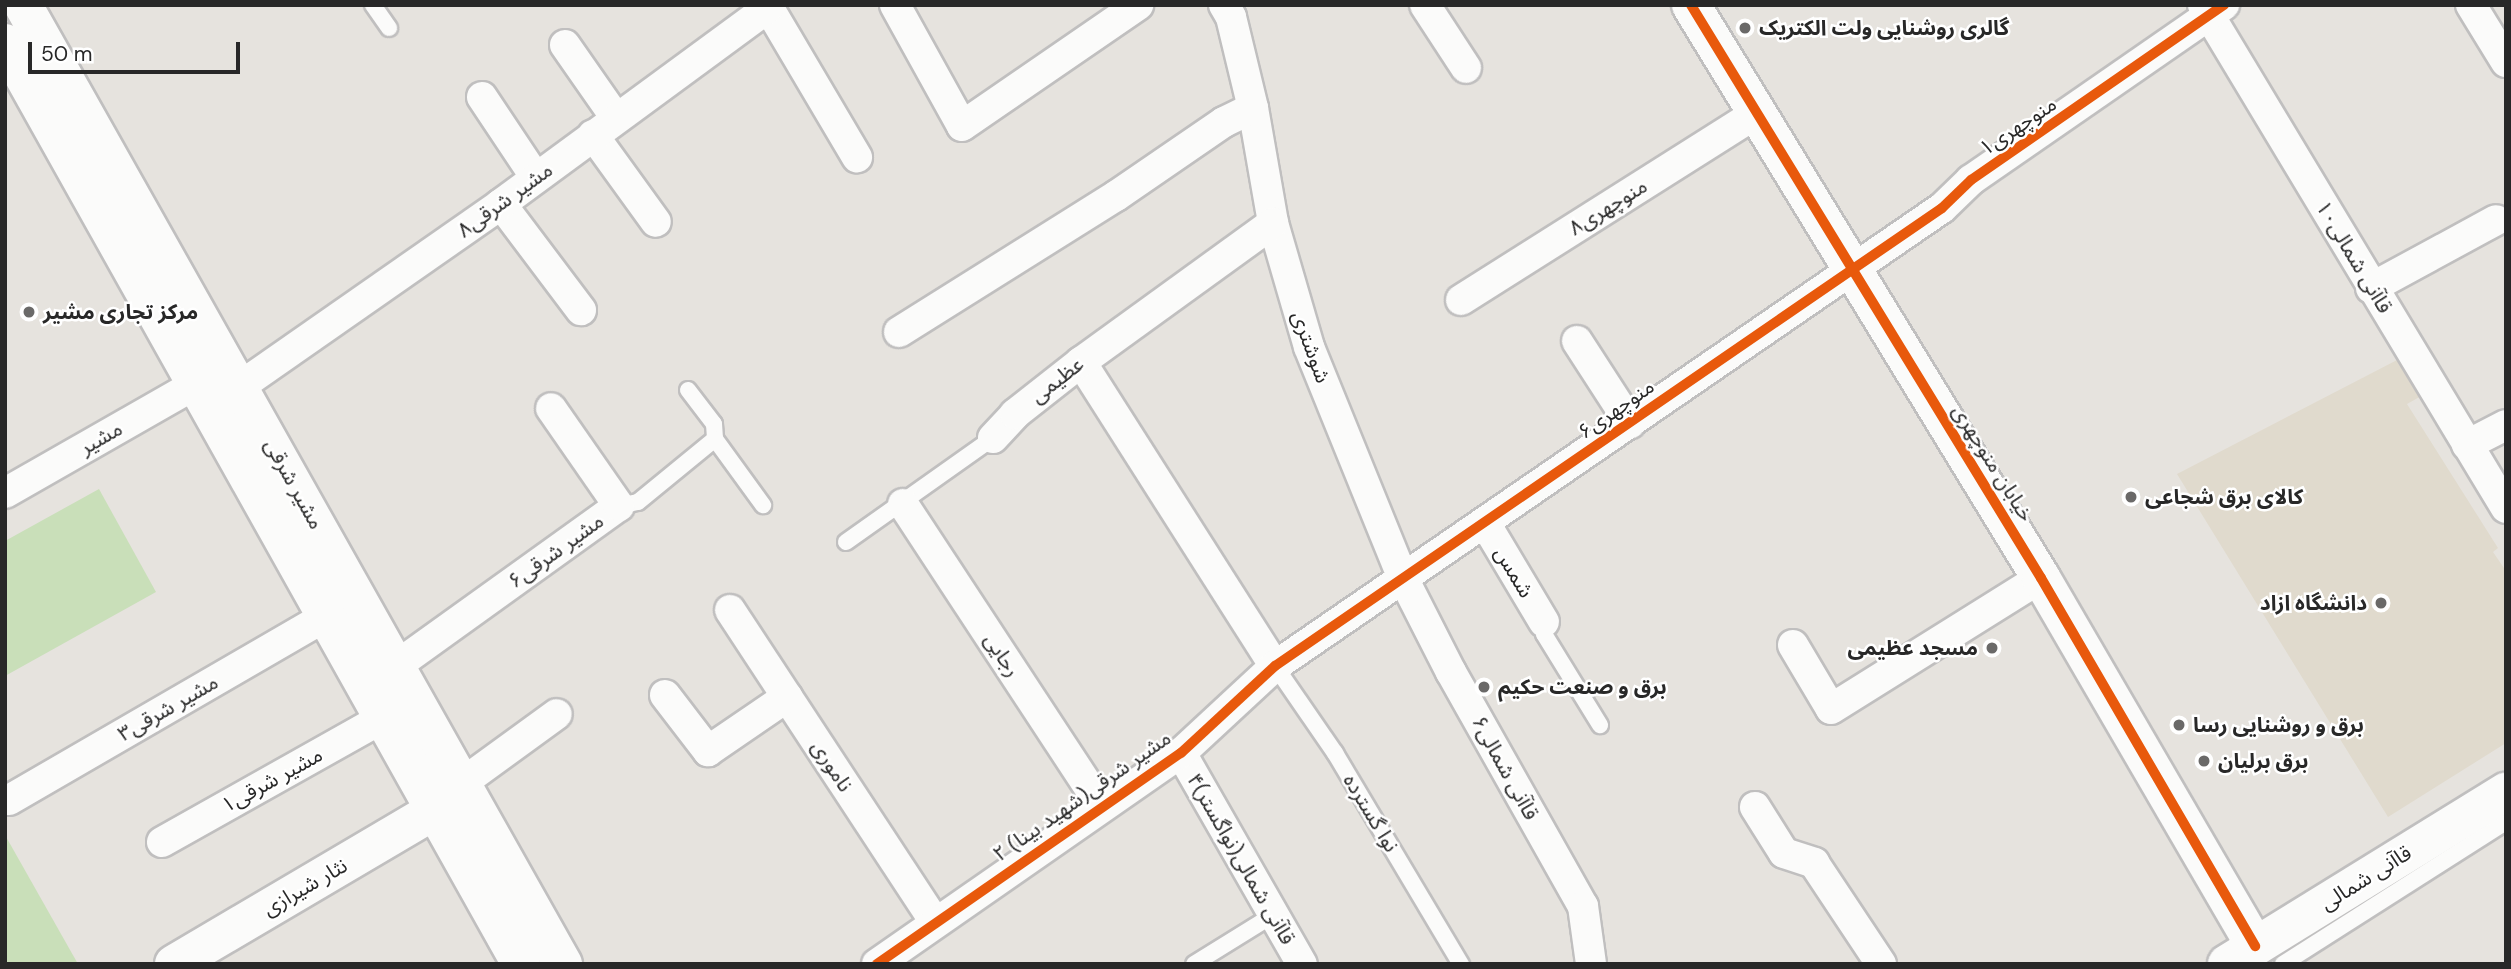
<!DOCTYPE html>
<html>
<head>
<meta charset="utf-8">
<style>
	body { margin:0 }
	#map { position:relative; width:2511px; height:969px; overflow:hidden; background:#e6e3de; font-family:"DM Sans","Noto Sans Arabic",sans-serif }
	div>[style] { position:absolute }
	.education>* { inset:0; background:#e0dacd }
	.green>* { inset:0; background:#c9dfb9 }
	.roads { filter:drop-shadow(2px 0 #c0bfbf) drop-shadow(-2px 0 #c0bfbf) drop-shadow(0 2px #c0bfbf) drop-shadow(0 -2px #c0bfbf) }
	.service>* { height:16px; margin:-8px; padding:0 8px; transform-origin:8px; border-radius:8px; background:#fbfbfa }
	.minor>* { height:30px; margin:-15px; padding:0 15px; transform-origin:15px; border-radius:15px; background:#fbfbfa }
	.tertiary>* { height:38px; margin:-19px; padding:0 19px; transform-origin:19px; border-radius:19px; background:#fbfbfa }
	.secondary>* { height:38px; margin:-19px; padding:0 19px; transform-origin:19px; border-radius:19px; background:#fbfbfa }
	.cycleway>* { height:10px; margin:-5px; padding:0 5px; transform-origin:5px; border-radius:5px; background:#e8590c }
	.dots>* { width:19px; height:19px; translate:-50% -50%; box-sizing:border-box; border:4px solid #fff; border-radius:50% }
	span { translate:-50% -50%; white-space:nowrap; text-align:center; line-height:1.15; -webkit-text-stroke:5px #fff; paint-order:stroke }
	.poi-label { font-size:21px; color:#282828; font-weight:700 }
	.left { translate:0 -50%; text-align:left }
	.right { translate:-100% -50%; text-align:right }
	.street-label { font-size:21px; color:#282828 }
	.frame { position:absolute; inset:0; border:7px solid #282828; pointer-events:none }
	.scale { position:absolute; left:28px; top:42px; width:212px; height:32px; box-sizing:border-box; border:4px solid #282828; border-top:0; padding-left:9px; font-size:21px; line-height:24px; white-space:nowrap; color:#282828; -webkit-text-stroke:5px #fff; paint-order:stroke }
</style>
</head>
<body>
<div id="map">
	<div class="education">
		<div style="clip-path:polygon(2399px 359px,2423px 395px,2407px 404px,2498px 548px,2493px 552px,2506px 571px,2506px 743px,2388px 817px,2177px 474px)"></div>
	</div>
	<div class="green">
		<div style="clip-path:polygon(99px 489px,156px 592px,5px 676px,5px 541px)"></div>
		<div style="clip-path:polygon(5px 835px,78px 964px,5px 964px)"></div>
	</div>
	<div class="roads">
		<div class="service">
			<div style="left:373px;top:5px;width:28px;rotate:55deg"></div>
			<div style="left:688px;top:390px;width:43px;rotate:52.6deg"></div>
			<div style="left:714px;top:424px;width:15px;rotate:86deg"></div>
			<div style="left:619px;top:506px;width:19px;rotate:-12deg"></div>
			<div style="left:638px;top:502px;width:99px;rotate:-39.3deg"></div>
			<div style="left:715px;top:439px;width:82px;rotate:54deg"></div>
			<div style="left:846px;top:542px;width:180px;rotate:-35.3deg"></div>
			<div style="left:1544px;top:622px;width:12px;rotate:90deg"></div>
			<div style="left:1544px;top:634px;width:107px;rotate:58.4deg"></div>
			<div style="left:1275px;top:666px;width:106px;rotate:55.4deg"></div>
			<div style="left:1335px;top:753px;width:246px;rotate:59.2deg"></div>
			<div style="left:1194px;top:964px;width:93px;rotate:-31.8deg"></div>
			<div style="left:2283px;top:964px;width:264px;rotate:-32.5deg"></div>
		</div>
		<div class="minor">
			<div style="left:767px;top:5px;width:177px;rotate:59.4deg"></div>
			<div style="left:895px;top:5px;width:138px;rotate:61deg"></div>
			<div style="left:962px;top:126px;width:214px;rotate:-34.5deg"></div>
			<div style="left:1224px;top:5px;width:14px;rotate:60deg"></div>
			<div style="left:1231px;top:17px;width:94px;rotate:76.4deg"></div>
			<div style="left:1253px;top:108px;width:117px;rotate:80.1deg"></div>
			<div style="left:1273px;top:223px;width:129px;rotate:73.8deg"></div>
			<div style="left:1309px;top:347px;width:247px;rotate:67.9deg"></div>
			<div style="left:1402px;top:576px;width:108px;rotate:63deg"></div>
			<div style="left:1451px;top:672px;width:269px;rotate:60.6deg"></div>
			<div style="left:1583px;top:906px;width:59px;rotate:82.1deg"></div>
			<div style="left:1425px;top:5px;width:75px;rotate:56.9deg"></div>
			<div style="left:2203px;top:5px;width:587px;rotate:58.94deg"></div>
			<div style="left:2471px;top:5px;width:67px;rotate:58.4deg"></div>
			<div style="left:565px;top:45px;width:89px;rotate:55.1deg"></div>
			<div style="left:482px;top:97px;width:97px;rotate:56.3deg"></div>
			<div style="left:593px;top:135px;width:107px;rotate:54.1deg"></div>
			<div style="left:501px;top:204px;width:133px;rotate:53deg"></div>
			<div style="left:2371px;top:288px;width:142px;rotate:-28.5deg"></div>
			<div style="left:1461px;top:300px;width:348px;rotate:-32.3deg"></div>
			<div style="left:899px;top:332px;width:256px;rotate:-32.1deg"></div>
			<div style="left:1116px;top:196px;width:131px;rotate:-34.4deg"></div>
			<div style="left:1224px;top:122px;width:32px;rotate:-26deg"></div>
			<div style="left:1577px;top:341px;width:98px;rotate:57.1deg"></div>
			<div style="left:1081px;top:362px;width:361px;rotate:57.5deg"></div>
			<div style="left:239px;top:387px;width:320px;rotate:-34.9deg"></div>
			<div style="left:501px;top:204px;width:333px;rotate:-36.3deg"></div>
			<div style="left:993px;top:438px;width:33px;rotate:-47deg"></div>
			<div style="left:1015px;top:414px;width:84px;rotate:-38.2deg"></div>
			<div style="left:1081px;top:362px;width:237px;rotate:-35.9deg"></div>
			<div style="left:2467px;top:445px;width:44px;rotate:-27.1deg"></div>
			<div style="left:5px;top:493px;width:220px;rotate:-29.7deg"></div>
			<div style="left:903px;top:504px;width:361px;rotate:56.7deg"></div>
			<div style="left:1485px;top:523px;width:115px;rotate:59.2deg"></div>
			<div style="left:730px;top:610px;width:373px;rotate:56.7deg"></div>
			<div style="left:1793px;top:645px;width:74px;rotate:59.3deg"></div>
			<div style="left:1831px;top:709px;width:248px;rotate:-32deg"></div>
			<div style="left:396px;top:666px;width:274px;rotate:-35.7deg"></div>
			<div style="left:619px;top:506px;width:119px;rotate:-124.8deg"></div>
			<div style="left:665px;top:695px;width:71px;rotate:52.5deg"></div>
			<div style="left:708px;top:751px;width:96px;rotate:-34.4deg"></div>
			<div style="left:1181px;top:753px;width:243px;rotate:60.2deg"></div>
			<div style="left:462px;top:783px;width:117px;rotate:-36deg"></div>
			<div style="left:9px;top:800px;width:367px;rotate:-30.1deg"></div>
			<div style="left:1755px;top:807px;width:54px;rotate:57.8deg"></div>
			<div style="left:1784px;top:853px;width:32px;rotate:18deg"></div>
			<div style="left:1814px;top:863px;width:121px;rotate:56.4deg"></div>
			<div style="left:162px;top:842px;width:253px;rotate:-29.3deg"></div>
			<div style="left:877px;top:964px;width:370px;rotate:-34.8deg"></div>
			<div style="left:1181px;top:753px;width:128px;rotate:-42.8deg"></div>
			<div style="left:1275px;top:666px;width:809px;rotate:-34.48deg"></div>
			<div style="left:1942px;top:208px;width:40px;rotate:-44deg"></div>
			<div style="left:1971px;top:180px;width:308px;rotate:-34.7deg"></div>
		</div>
		<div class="tertiary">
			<div style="left:1691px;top:5px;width:671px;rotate:58.58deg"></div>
			<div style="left:2041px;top:578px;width:426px;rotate:59.8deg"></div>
			<div style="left:174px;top:964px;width:303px;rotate:-30.5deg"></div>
		</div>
		<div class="secondary">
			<div style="left:23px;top:5px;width:1101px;rotate:60.62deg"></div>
			<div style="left:5px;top:43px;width:1056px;rotate:60.74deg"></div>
			<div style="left:2227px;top:964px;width:328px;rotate:-31.7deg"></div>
		</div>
	</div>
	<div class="cycleway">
		<div style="left:1691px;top:5px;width:671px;rotate:58.58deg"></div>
		<div style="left:2041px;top:578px;width:426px;rotate:59.8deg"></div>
		<div style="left:877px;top:964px;width:370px;rotate:-34.8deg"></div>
		<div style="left:1181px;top:753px;width:128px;rotate:-42.8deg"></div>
		<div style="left:1275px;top:666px;width:809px;rotate:-34.48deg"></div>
		<div style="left:1942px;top:208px;width:40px;rotate:-44deg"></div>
		<div style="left:1971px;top:180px;width:308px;rotate:-34.7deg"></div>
	</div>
	<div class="dots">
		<div style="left:1745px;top:28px;background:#6a6968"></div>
		<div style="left:29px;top:312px;background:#6a6968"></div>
		<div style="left:2131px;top:497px;background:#6a6968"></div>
		<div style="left:2381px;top:603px;background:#6a6968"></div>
		<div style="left:1992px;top:648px;background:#6a6968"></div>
		<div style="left:1484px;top:687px;background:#6a6968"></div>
		<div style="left:2179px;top:725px;background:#6a6968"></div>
		<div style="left:2204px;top:761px;background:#6a6968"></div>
	</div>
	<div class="poi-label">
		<span class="left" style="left:1759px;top:28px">گالری روشنایی ولت الکتریک</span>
		<span class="left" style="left:43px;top:312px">مرکز تجاری مشیر</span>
		<span class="left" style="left:2145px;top:497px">کالای برق شجاعی</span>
		<span class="right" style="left:2367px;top:603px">دانشگاه ازاد</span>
		<span class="right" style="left:1978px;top:648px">مسجد عظیمی</span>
		<span class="left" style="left:1498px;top:687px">برق و صنعت حکیم</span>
		<span class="left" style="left:2193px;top:725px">برق و روشنایی رسا</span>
		<span class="left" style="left:2218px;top:761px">برق برلیان</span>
	</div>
	<div class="street-label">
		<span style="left:2018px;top:126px;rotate:-34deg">منوچهری۱</span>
		<span style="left:505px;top:200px;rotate:-36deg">مشیر شرقی۸</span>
		<span style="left:1608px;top:207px;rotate:-32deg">منوچهری۸</span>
		<span style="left:2354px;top:257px;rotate:59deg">قاآنی شمالی۱۰</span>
		<span style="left:1311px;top:347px;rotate:70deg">شوشتری</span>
		<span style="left:1057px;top:380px;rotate:-38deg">عظیمی</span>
		<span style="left:1616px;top:409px;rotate:-35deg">منوچهری۶</span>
		<span style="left:101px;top:438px;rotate:-30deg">مشیر</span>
		<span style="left:1993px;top:463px;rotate:58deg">خیابان منوچهری</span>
		<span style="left:294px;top:484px;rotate:61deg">مشیر شرقی</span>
		<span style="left:556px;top:551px;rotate:-36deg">۶مشیر شرقی</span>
		<span style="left:1514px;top:572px;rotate:59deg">شمس</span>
		<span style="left:1002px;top:655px;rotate:57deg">رجایی</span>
		<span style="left:168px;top:708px;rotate:-30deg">۳مشیر شرقی</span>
		<span style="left:832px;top:766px;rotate:57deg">ناموری</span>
		<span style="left:1505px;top:768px;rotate:61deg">قاآنی شمالی۶</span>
		<span style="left:272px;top:780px;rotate:-29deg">۱مشیر شرقی</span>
		<span style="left:1082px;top:796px;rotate:-35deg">۲ مشیر شرقی(شهید بینا)</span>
		<span style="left:1371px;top:813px;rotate:59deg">نوا گسترده</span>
		<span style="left:1241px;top:859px;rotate:60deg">۴قاآنی شمالی(نواگستر)</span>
		<span style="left:2366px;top:878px;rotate:-32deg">قاآنی شمالی</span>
		<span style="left:305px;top:887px;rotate:-30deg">نثار شیرازی</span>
	</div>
	<div class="frame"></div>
	<div class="scale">50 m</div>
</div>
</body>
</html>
